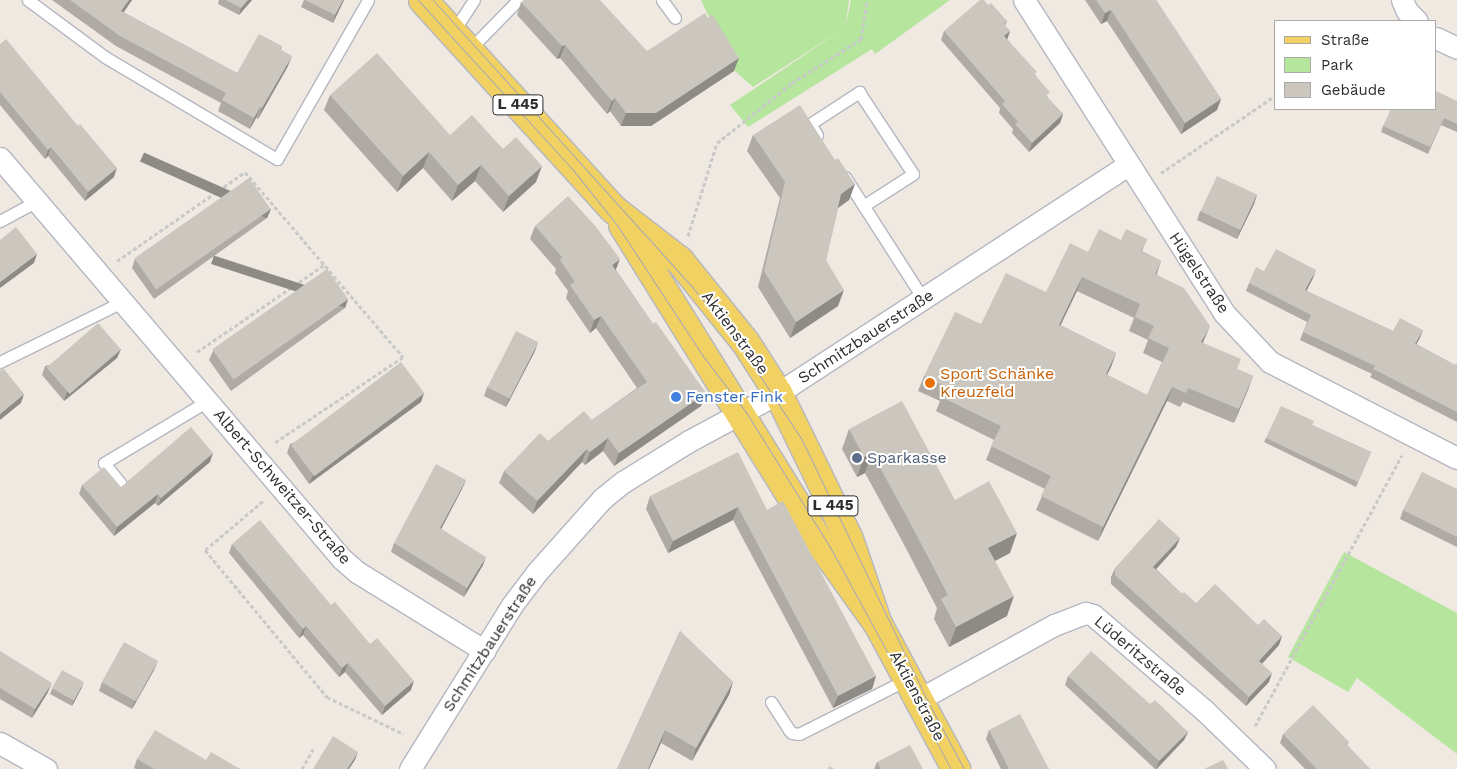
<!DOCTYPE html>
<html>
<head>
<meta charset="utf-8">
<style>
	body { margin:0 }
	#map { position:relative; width:1457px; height:769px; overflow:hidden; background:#efe9e1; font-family:"Work Sans",sans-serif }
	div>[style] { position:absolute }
	.green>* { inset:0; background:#b6e59e }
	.path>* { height:3px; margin-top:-1.5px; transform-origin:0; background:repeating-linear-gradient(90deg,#c9c9c9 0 4px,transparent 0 6.5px) }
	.roads { filter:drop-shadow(1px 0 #b4b7c1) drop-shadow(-1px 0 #b4b7c1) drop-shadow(0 1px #b4b7c1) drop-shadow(0 -1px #b4b7c1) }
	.service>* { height:11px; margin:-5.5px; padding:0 5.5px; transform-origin:5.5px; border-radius:5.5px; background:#fff }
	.minor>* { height:21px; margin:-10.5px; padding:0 10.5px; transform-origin:10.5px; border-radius:10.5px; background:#fff }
	.primary>* { height:28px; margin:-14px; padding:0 14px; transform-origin:14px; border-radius:14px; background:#f2d163 }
	.tram>* { height:1px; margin:-0.5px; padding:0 0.5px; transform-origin:0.5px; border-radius:0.5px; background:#a3a6b8 }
	.wall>* { inset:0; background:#afaba4 }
	.shaded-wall>* { inset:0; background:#8e8b86; transform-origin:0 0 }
	.building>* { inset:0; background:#cbc7bf; transform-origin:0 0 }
	.dots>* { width:14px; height:14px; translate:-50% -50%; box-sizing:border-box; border:2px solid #fff; border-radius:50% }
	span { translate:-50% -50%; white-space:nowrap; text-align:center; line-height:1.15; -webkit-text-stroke:4px #fff; paint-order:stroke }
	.shield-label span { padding:1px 4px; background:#fff; border:1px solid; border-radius:4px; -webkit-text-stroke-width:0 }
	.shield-label { font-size:15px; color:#2e2e2e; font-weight:700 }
	.street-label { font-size:16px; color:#2e2e2e }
	.food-label { font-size:16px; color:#c56008 }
	.left { translate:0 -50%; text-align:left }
	.shop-label { font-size:16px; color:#366cbe }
	.service-label { font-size:16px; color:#4e5e75 }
	.legend { position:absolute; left:1274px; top:20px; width:162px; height:90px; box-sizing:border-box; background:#fff; border:1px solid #ababab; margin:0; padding:6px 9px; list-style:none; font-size:15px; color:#2e2e2e }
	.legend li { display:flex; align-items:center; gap:10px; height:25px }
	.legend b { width:25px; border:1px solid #ababab }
</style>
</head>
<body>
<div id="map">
	<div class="green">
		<div style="clip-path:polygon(701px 0,849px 0,846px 25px,851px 0,950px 0,875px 54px,872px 49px,748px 127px,730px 105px,846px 27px,753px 87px,735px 71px)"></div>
		<div style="clip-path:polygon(1344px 552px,1457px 613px,1457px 754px,1357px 678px,1348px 692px,1288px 657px)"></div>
	</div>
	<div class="path">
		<div style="left:1161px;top:173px;width:139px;rotate:-34.1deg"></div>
		<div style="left:688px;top:236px;width:97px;rotate:-72.7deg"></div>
		<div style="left:717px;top:143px;width:96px;rotate:-38.7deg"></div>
		<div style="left:792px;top:83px;width:82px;rotate:-32.5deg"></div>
		<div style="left:861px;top:39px;width:39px;rotate:-81deg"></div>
		<div style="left:117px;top:261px;width:156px;rotate:-34.8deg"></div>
		<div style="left:245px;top:172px;width:243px;rotate:49.5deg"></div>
		<div style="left:403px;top:357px;width:155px;rotate:146.3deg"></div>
		<div style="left:197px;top:352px;width:154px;rotate:-34.4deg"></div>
		<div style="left:263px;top:501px;width:76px;rotate:139.8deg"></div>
		<div style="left:205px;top:550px;width:191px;rotate:50.3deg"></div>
		<div style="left:327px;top:697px;width:85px;rotate:25.7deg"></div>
		<div style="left:1255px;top:726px;width:308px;rotate:-61.5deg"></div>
		<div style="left:302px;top:769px;width:23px;rotate:-61deg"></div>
	</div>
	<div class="roads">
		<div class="service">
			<div style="left:28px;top:0;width:96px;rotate:36.5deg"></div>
			<div style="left:105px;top:57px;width:200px;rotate:30.7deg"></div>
			<div style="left:277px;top:159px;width:183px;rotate:-60.2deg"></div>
			<div style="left:662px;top:0;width:22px;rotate:54deg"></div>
			<div style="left:453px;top:32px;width:38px;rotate:-57deg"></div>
			<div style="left:469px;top:50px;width:70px;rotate:-45.6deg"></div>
			<div style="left:817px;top:135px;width:13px;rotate:-122deg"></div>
			<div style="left:810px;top:124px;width:59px;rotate:-33.1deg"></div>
			<div style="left:859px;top:92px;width:98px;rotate:56.6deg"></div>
			<div style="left:913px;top:174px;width:59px;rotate:147.4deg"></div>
			<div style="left:845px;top:177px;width:146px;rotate:57.3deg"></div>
			<div style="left:0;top:221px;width:42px;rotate:-28.4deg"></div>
			<div style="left:0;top:362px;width:136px;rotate:-26.2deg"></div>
			<div style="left:121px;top:484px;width:27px;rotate:-129deg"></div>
			<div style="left:104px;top:463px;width:120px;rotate:-31deg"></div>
			<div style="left:771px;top:702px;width:33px;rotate:57deg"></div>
			<div style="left:789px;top:730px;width:4px;rotate:45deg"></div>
			<div style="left:792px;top:733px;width:7px;rotate:8deg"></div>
			<div style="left:799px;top:734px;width:122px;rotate:-26.8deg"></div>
		</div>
		<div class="minor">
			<div style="left:1024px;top:0;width:371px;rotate:57.4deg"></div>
			<div style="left:1224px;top:313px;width:67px;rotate:46.8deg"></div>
			<div style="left:1270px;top:362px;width:210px;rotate:27.2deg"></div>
			<div style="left:1402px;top:0;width:12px;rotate:66deg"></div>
			<div style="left:1407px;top:11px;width:14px;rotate:45deg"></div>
			<div style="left:1436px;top:38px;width:23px;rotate:25deg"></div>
			<div style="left:0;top:158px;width:527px;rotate:49.54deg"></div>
			<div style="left:342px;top:559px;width:20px;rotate:41deg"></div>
			<div style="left:357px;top:572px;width:150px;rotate:31.7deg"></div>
			<div style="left:918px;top:700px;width:155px;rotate:-28.9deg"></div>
			<div style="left:1054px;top:625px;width:34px;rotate:-21deg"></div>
			<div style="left:1086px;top:613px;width:7px;rotate:16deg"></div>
			<div style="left:1093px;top:615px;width:148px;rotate:40.6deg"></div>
			<div style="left:1205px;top:711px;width:83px;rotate:44deg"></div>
			<div style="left:0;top:743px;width:53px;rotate:29.5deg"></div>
			<div style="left:410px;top:769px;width:193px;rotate:-58.1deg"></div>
			<div style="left:512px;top:605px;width:41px;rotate:-52.9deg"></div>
			<div style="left:537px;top:572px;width:99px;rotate:-48.3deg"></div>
			<div style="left:603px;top:498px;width:26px;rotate:-39deg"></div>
			<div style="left:623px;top:482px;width:78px;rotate:-31.8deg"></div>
			<div style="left:689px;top:441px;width:101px;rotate:-28.3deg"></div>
			<div style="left:778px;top:393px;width:418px;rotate:-33.1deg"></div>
		</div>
		<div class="primary">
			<div style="left:423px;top:0;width:282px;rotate:47.7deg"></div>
			<div style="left:613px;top:209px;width:85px;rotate:37.8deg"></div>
			<div style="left:680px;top:261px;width:105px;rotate:51.2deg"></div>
			<div style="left:746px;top:343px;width:59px;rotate:57.4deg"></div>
			<div style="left:778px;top:393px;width:162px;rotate:64.1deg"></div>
			<div style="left:849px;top:539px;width:90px;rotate:71.2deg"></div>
			<div style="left:623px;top:225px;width:374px;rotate:58.2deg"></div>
			<div style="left:820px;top:543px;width:100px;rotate:54.4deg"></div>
			<div style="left:878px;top:624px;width:165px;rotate:61.7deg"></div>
		</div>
	</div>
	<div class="tram">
		<div style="left:418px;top:0;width:230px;rotate:47.6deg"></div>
		<div style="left:573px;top:170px;width:70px;rotate:51.3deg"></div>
		<div style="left:617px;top:225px;width:157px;rotate:56.7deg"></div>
		<div style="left:703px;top:356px;width:71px;rotate:52.5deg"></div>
		<div style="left:746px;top:412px;width:159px;rotate:58.1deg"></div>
		<div style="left:830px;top:547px;width:253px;rotate:61.4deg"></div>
		<div style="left:433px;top:0;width:388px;rotate:47.9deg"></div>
		<div style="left:693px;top:288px;width:76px;rotate:50.9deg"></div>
		<div style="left:741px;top:347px;width:111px;rotate:56.7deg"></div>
		<div style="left:802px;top:440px;width:284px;rotate:64.3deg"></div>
		<div style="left:925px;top:696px;width:83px;rotate:61.9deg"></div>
	</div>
	<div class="wall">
		<div style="clip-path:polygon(52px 0,132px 0,123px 12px,237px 73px,282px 46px,281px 50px,288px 66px,258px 119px,256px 118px,250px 129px,218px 111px,221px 103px,116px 46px)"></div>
		<div style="clip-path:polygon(219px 0,252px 0,239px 15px,218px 4px)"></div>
		<div style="clip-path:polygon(304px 0,344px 0,333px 23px,301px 7px)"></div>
		<div style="clip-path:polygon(1085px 0,1156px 0,1221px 99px,1217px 110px,1181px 134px,1107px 21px,1101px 24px)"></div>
		<div style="clip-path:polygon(521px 2px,647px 51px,734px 71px,651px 126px,621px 126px,610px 111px,607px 114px,560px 58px,557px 59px,517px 15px)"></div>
		<div style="clip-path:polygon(988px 5px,1007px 21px,1005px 26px,1010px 31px,1007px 39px,1036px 76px,1048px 98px,1063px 114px,1060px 123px,1029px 152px,1012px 133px,1013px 129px,999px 113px,1000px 108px,941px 40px,944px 31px)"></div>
		<div style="clip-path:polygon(0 44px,78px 126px,114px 177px,85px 201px,48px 156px,45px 159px,0 105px)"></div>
		<div style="clip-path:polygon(330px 95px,450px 135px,503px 149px,536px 182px,503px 212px,475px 181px,452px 201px,423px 168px,397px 192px,324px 110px)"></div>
		<div style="clip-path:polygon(1457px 101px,1457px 132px,1441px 125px,1428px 154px,1381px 132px,1383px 126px)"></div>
		<div style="clip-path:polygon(753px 135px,835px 160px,855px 184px,849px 200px,838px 208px,826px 260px,838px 306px,790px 338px,758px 287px,780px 198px,747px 151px)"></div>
		<div style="clip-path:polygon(1257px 195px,1254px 204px,1237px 239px,1197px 220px,1200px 211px)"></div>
		<div style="clip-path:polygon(271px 209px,267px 218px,154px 299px,132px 268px,135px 259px)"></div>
		<div style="clip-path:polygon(535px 226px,616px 270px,653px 324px,706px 393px,701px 406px,614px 466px,603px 451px,585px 465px,582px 462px,533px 514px,499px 483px,504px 471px,548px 441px,592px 420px,637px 388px,596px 328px,590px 333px,566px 298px,568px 291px,555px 273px,556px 269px,530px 239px)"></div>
		<div style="clip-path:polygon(evenodd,1147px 239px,1142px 251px,1161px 261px,1157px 274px,1204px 340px,1203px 343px,1237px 369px,1253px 376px,1234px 423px,1183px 402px,1180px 407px,1167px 401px,1098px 541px,1036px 510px,1045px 489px,986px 460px,994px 440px,936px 411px,940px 401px,918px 391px,924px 376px,981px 324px,1046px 292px,1088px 252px,1121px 240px,1147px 239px,1077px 291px,1134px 318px,1129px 331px,1148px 340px,1143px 353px,1162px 362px,1147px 395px,1107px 375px,1111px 367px,1116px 353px,1060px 325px,1077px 291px)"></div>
		<div style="clip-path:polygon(1264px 271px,1313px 278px,1306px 291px,1393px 331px,1423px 330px,1416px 344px,1455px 365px,1457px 364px,1457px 422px,1370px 377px,1372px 374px,1300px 340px,1307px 322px,1246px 291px,1249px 283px)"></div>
		<div style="clip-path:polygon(348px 299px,345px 308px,231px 391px,209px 360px,213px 351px)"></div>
		<div style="clip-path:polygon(121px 349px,117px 358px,64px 401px,42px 375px,45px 366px)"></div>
		<div style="clip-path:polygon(535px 351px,506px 407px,484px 396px,487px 387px)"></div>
		<div style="clip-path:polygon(424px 393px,421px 402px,309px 484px,287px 453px,290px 444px)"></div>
		<div style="clip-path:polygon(1312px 425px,1371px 452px,1356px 487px,1264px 442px,1266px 438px)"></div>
		<div style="clip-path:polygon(849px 429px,955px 500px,1010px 553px,995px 561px,1007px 616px,949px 647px,934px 619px,937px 608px,900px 537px,865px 473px,857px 477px,842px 449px)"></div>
		<div style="clip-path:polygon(210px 462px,158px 506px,155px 503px,114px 536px,79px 494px,82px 485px,121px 487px)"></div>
		<div style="clip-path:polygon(466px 480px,462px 489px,441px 529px,483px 565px,464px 597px,391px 552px,394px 543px)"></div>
		<div style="clip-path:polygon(1457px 489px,1457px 547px,1400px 519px,1403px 510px)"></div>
		<div style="clip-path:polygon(650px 496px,767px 510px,876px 676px,872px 689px,833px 708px,733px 520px,668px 553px,646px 509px)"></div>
		<div style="clip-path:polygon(1180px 538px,1176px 547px,1156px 569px,1182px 594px,1196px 603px,1258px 625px,1282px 636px,1279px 645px,1262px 664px,1269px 682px,1246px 706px,1111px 584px,1111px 577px,1115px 568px)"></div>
		<div style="clip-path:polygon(232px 544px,331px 605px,370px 644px,411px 690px,382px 715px,345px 672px,339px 677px,303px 635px,299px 638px,229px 553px)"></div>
		<div style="clip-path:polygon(680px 631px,733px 682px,729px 695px,692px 761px,661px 743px,649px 769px,617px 769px)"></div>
		<div style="clip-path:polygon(0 651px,48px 692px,32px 718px,0 699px)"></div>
		<div style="clip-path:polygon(154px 670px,132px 709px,99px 691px,102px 682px)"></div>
		<div style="clip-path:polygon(1068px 676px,1150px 704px,1188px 732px,1184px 740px,1157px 769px,1155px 769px,1065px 685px)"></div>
		<div style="clip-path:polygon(82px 687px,72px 706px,50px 694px,52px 689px)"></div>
		<div style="clip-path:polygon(989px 730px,1049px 769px,1001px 769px,986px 739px)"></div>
		<div style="clip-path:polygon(1283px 734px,1349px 742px,1347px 745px,1370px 769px,1305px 769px,1280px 743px)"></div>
		<div style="clip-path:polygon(137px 759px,206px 760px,240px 769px,136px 769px,134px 768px)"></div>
		<div style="clip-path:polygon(877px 762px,923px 769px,874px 769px)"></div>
	</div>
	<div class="shaded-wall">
		<div style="clip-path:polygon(129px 0,132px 0,117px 22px,121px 11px)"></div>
		<div style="clip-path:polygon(248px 0,252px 0,239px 15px,241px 8px)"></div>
		<div style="clip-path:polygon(343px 0,344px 0,333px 23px,335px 15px)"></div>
		<div style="clip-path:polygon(1111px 10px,1107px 21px,1101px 24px,1105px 13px)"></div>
		<div style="clip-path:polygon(1010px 31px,1007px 40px,1004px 36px)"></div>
		<div style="clip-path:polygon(565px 45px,560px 58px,557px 59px,562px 46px)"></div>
		<div style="clip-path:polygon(292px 56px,288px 66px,258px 119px,262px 108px)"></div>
		<div style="clip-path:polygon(739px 58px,734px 71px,651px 126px,621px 126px,626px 113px)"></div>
		<div style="clip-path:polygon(615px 98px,610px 111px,607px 114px,612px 101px)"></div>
		<div style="clip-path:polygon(1221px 99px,1217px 110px,1181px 134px,1185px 123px)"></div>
		<div style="clip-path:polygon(260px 107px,256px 118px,250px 129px,254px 118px)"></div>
		<div style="clip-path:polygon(1063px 114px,1060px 123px,1029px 152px,1032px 143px)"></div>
		<div style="clip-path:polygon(51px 147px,48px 156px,45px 159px,48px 150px)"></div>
		<div style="clip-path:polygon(429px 152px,423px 168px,397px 192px,403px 176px)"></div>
		<div style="clip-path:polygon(481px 165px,475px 181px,452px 201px,458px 185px)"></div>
		<div style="clip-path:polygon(542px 166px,536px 182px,503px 212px,509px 196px)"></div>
		<div style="clip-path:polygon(117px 168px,114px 177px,85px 201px,88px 192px)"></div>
		<div style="clip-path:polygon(855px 184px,849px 200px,835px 210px,841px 194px)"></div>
		<div style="clip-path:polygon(1257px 195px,1254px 204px,1237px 239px,1240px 230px)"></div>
		<div style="left:271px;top:209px;width:10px;height:139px;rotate:114deg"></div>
		<div style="clip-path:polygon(37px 254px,34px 263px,0 288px,0 282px)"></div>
		<div style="clip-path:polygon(620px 259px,615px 272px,612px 265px)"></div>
		<div style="clip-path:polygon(1316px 270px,1313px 278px,1303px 298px,1305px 290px)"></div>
		<div style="clip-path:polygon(1082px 277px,1077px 291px,1054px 339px,1059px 325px)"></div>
		<div style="clip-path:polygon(844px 290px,838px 306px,790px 338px,796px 322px)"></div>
		<div style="left:348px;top:299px;width:9px;height:141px;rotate:108deg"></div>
		<div style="clip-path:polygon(601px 316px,596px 328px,590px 333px,594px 320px)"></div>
		<div style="clip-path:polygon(1210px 326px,1204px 340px,1196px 357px,1201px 342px)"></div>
		<div style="clip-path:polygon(1423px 330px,1420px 338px,1412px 352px,1415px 344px)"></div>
		<div style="clip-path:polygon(538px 342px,535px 351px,506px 407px,509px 398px)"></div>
		<div style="clip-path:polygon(121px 349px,117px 358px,64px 401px,67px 392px)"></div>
		<div style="clip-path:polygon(1116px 353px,1111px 367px,1100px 388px,1106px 374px)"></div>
		<div style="clip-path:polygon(1253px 376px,1248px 390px,1234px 423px,1239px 409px)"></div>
		<div style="clip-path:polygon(1172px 387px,1167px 401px,1098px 541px,1103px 527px)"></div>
		<div style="clip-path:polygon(424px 393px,421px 402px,309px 484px,313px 475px)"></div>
		<div style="clip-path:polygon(706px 393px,701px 406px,614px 466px,619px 453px)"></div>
		<div style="clip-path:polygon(24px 394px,21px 403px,0 420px,0 414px)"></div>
		<div style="clip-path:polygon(608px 438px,603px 451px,585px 465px,590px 452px)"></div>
		<div style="clip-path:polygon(587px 449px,582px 462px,533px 514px,537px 501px)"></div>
		<div style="clip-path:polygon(213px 453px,210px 462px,158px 506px,161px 498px)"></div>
		<div style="clip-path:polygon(872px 453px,865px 473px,857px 477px,864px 457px)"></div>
		<div style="clip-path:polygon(466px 480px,462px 489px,437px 537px,440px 528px)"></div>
		<div style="clip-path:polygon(158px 494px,155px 503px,114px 536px,117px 527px)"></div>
		<div style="clip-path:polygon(738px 507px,733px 520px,668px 553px,673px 541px)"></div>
		<div style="clip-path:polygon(1017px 533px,1010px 553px,981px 568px,988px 548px)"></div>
		<div style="clip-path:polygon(1180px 538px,1176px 547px,1150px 576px,1153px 567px)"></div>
		<div style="clip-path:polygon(486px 557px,483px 565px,464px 597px,467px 588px)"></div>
		<div style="clip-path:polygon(1014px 596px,1007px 616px,949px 647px,956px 627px)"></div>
		<div style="clip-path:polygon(306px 626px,303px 635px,299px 638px,303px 629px)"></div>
		<div style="clip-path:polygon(1282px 636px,1279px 645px,1256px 670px,1259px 661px)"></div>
		<div style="clip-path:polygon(158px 661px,154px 670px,132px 709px,135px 700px)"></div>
		<div style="clip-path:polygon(348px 663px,345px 672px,339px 677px,342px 668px)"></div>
		<div style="clip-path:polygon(1272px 673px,1269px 682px,1246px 706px,1249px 697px)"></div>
		<div style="clip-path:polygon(876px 676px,872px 689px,833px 708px,838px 696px)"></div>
		<div style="clip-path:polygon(414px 681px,411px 690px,382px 715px,385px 706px)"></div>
		<div style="clip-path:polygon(84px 682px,82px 687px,72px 706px,73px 702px)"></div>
		<div style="clip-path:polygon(733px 682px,729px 695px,692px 761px,696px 748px)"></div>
		<div style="clip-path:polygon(52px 683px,48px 692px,32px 718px,35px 709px)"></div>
		<div style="clip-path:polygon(665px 730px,661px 743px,649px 769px,648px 769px)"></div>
		<div style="clip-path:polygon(1188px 732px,1184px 740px,1156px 769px,1159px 761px)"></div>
		<div style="clip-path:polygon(358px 752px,355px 760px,349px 769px,347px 769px)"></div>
	</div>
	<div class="building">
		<div style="clip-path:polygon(70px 0,129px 0,121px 11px,237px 73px,259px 34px,282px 46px,280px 49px,292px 56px,262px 108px,260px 107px,254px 118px,222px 100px,226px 93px,120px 36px)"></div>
		<div style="clip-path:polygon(226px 0,248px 0,241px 8px)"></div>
		<div style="clip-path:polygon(305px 0,343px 0,335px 15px)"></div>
		<div style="clip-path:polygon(524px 0,600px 0,647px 51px,705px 13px,708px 18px,712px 14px,739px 58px,656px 113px,626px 113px,615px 98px,612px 101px,565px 45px,562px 46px,521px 2px)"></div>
		<div style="clip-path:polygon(980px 0,984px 0,988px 5px,991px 3px,1007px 21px,1004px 24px,1010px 31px,1004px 36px,1037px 72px,1034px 74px,1050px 92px,1046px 96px,1063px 114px,1032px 143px,1015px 124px,1018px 122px,1002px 104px,1005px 101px,944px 31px)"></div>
		<div style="clip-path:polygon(1096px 0,1156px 0,1221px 99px,1185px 123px,1111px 10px,1105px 13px)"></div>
		<div style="clip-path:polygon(6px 39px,78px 126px,80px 124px,117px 168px,88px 192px,51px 147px,48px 150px,0 92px,0 44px)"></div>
		<div style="clip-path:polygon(377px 53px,450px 135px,472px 115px,503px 149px,516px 137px,542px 166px,509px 196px,481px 165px,458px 185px,429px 152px,403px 176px,330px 95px)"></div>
		<div style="clip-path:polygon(1436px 91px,1457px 101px,1457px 124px,1444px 118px,1430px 147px,1383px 126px,1391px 109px,1436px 109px)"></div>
		<div style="clip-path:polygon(800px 105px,835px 160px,838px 158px,855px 184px,841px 194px,826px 260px,844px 290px,796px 322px,764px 271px,785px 182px,753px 135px)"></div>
		<div style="left:1217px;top:176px;width:44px;height:39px;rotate:25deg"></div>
		<div style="left:249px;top:178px;width:38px;height:140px;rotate:55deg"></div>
		<div style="clip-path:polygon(568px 196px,597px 228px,620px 259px,612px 265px,653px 324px,656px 322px,706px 393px,619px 453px,608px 438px,590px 452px,587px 449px,537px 501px,504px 471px,540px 433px,548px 441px,584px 411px,592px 420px,647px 382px,601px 316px,594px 320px,570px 285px,575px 282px,560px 260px,562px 257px,535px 226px)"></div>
		<div style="clip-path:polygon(16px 227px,37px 254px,0 282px,0 240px)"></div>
		<div style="clip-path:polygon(evenodd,1099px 229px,1121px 240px,1126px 229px,1147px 239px,1141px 251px,1161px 261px,1155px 274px,1184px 288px,1210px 326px,1201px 342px,1241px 359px,1237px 369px,1253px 376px,1239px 409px,1188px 388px,1186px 393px,1172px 387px,1103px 527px,1041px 496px,1051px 476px,991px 446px,1001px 426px,941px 397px,946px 387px,924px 376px,955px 312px,981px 324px,1006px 273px,1046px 292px,1070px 243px,1088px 252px,1099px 229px,1082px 277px,1140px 304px,1135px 317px,1154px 326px,1148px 338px,1169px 348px,1147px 395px,1106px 374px,1116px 353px,1059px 325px,1082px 277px)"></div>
		<div style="clip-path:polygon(1276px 249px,1316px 270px,1305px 290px,1393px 331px,1400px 318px,1423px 330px,1415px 344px,1455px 365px,1456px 363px,1457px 364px,1457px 412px,1373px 369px,1375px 366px,1303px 332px,1311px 315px,1249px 283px,1256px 267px,1264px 271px)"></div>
		<div style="left:327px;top:269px;width:37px;height:140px;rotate:55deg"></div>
		<div style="left:98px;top:323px;width:35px;height:68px;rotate:49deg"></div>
		<div style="left:516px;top:331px;width:25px;height:63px;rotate:27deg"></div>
		<div style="left:401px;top:362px;width:39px;height:138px;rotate:53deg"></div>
		<div style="clip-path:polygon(3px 368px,24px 394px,0 414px,0 371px)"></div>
		<div style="clip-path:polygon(902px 401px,955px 500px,989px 481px,1017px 533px,988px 548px,1014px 596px,956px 627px,941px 599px,948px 595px,907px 517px,872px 453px,864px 457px,849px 429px)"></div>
		<div style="clip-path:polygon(1281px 406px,1314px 421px,1312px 425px,1371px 452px,1358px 482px,1266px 438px)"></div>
		<div style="clip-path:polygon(191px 427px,213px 453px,161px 498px,158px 494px,117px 527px,82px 485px,104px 467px,121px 487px)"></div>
		<div style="clip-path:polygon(738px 452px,767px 510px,783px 501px,876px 676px,838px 696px,738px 507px,673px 541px,650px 496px)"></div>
		<div style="clip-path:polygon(436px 464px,466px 480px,440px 528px,486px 557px,467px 588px,394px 543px)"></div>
		<div style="clip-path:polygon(1422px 472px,1457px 489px,1457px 537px,1403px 510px)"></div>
		<div style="clip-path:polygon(1159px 519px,1180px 538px,1153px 567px,1182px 594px,1184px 592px,1196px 603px,1215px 584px,1258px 625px,1264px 619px,1282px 636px,1259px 661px,1272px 673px,1249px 697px,1115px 575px,1115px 568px)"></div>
		<div style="clip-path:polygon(260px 520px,331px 605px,335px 602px,370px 644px,377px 638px,414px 681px,385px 706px,348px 663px,342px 668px,306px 626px,303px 629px,232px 544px)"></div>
		<div style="clip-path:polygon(680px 631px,733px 682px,696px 748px,665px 730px,648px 769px,617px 769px)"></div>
		<div style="left:124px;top:642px;width:39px;height:46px;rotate:29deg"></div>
		<div style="clip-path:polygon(0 651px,52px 683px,35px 709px,0 688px)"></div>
		<div style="clip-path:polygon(1091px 651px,1150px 704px,1155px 700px,1188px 732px,1159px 761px,1068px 676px)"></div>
		<div style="left:62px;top:670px;width:25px;height:21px;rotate:29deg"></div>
		<div style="clip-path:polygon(1313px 705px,1349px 742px,1346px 744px,1370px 769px,1317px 769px,1283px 734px)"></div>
		<div style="clip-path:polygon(1020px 714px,1049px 769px,1009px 769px,989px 730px)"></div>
		<div style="clip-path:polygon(155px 730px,206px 760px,211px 752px,240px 769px,154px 769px,137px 759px)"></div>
		<div style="clip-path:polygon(333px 736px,358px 752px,347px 769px,313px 769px)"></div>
		<div style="clip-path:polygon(910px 745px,923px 769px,881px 769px,877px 762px)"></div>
		<div style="clip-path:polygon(1223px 760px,1228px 769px,1204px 769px)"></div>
		<div style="clip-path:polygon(829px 766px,834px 769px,828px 769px)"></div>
	</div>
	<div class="dots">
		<div style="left:930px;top:383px;background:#e8710a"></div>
		<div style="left:676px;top:397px;background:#3f7fe0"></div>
		<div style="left:857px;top:458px;background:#5c6f8a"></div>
	</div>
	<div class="shield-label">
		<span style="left:518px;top:105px">L 445</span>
		<span style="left:833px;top:506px">L 445</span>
	</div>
	<div class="street-label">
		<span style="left:1199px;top:273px;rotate:56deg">Hügelstraße</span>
		<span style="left:735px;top:333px;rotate:53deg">Aktienstraße</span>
		<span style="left:866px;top:337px;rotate:-33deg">Schmitzbauerstraße</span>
		<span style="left:282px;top:487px;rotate:49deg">Albert-Schweitzer-Straße</span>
		<span style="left:490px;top:644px;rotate:-57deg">Schmitzbauerstraße</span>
		<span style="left:1140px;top:656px;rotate:40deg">Lüderitzstraße</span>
		<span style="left:917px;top:696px;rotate:62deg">Aktienstraße</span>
	</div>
	<div class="food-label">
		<span class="left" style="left:940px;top:383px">Sport Schänke<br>Kreuzfeld</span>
	</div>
	<div class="shop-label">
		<span class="left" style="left:686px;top:397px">Fenster Fink</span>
	</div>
	<div class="service-label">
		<span class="left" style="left:867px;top:458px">Sparkasse</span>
	</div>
	<ul class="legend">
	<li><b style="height:6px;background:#f2d163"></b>Straße</li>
	<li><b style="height:14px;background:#b6e59e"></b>Park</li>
	<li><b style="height:14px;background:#cbc7bf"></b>Gebäude</li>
	</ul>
</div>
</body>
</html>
